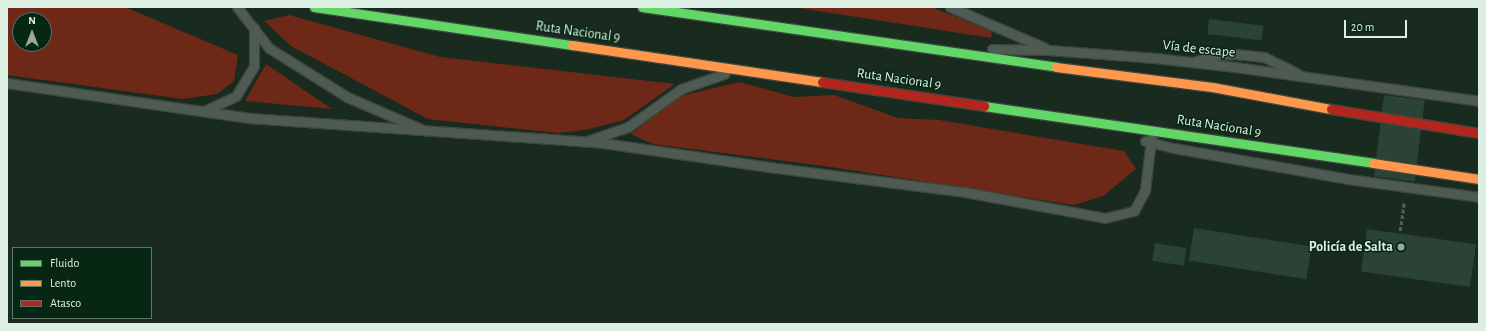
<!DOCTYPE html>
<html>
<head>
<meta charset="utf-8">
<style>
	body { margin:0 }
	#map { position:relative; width:1486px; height:331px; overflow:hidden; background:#192a1f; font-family:"Alegreya Sans",sans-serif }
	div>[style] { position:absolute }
	.green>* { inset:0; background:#6e2817 }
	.building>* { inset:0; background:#2a4335; transform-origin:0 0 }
	.path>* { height:2.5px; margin-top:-1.25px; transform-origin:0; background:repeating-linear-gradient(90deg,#536057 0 4px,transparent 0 6px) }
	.roads { filter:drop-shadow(1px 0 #39463d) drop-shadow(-1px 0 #39463d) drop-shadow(0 1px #39463d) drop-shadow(0 -1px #39463d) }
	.lane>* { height:9px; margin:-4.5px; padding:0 4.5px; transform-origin:4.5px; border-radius:4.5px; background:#4f5a52 }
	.fast>* { height:9px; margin:-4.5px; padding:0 4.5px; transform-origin:4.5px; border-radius:4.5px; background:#63d668 }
	.slow>* { height:9px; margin:-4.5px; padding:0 4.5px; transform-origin:4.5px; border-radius:4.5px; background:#ff974d }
	.jam>* { height:9px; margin:-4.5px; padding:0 4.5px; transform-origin:4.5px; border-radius:4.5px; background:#b3261e }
	.dots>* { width:11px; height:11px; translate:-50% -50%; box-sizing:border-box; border:2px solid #072714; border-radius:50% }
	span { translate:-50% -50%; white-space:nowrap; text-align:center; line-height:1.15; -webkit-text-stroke:3px #072714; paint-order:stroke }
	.street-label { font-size:14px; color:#ddefe2 }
	.poi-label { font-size:14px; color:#ddefe2; font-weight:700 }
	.right { translate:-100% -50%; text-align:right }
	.frame { position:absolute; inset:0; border:8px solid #ddefe2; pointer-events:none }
	.legend { position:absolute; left:12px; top:247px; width:140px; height:72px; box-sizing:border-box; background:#072714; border:1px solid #5d7766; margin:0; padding:5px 7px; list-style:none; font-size:12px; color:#ddefe2 }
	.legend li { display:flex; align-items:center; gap:8px; height:20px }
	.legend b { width:20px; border:1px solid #5d7766 }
	.north { position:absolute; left:12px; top:12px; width:40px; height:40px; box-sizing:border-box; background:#072714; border:1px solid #5d7766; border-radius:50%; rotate:0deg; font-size:11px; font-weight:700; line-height:16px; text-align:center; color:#ddefe2 }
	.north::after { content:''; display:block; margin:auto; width:14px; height:18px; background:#98aa9e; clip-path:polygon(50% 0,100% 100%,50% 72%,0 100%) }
	.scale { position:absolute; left:1344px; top:20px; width:63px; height:18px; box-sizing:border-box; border:2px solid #ddefe2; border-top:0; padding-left:5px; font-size:12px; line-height:14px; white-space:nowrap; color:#ddefe2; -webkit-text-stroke:3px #072714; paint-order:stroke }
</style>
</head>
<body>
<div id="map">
	<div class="green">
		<div style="clip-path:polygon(evenodd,7px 7px,125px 7px,238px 55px,234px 81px,217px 94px,183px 99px,7px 75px,7px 7px,20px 20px,44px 20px,44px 44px,20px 44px,20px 20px)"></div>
		<div style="clip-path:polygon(793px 7px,931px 7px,992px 31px,991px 38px)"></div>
		<div style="clip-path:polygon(289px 15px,440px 57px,675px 84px,624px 120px,585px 130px,557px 133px,428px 119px,291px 46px,264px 21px)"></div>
		<div style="clip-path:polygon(266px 64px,332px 109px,245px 101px)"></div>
		<div style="clip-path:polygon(739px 82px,794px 97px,834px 95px,898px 118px,939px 120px,1124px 151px,1136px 169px,1103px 196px,1074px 205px,831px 167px,653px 144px,631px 134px,681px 96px)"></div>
	</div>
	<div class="building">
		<div style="left:1209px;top:19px;width:55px;height:15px;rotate:7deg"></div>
		<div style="left:1384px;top:95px;width:41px;height:82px;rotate:7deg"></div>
		<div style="left:1194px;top:228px;width:119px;height:33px;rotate:9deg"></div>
		<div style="left:1367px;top:229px;width:110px;height:43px;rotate:8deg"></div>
		<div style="left:1155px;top:243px;width:32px;height:18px;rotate:9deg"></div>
	</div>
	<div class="path">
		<div style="left:1400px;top:231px;width:29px;rotate:-82deg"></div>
	</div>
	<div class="roads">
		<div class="lane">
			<div style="left:237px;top:7px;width:52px;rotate:52deg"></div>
			<div style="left:269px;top:48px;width:92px;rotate:32.1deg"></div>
			<div style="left:347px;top:97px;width:81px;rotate:23.4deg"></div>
			<div style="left:950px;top:7px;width:103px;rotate:23.3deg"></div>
			<div style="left:992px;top:49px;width:57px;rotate:1deg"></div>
			<div style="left:1049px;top:50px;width:106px;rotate:4.3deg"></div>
			<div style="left:1155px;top:58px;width:81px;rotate:6.4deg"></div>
			<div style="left:1235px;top:67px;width:246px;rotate:7.9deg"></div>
			<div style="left:1196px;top:61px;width:21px;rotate:-17deg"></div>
			<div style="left:1216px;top:55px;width:19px;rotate:-3deg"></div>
			<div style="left:1235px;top:54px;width:29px;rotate:6deg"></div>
			<div style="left:1264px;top:57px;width:37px;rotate:26deg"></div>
			<div style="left:7px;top:83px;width:245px;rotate:8.2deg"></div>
			<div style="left:249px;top:118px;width:348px;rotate:4deg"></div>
			<div style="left:596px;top:142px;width:175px;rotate:8.2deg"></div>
			<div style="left:769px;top:167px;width:198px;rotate:7.3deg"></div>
			<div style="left:965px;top:192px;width:142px;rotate:10.5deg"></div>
			<div style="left:1105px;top:218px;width:30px;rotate:-14deg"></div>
			<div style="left:1134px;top:211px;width:24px;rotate:-62deg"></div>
			<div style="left:1145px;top:190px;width:59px;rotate:-83.2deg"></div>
			<div style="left:204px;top:111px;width:35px;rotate:-25deg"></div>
			<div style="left:236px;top:96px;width:35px;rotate:-59deg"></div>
			<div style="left:254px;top:66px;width:38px;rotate:-90deg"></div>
			<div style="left:590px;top:140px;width:40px;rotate:-18.9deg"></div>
			<div style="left:628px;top:127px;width:65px;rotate:-35.6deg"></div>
			<div style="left:681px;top:89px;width:46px;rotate:-19.2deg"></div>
			<div style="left:1145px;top:141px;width:30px;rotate:14deg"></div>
			<div style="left:1174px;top:148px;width:177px;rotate:10.1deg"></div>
			<div style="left:1348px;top:179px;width:132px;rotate:7.8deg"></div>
		</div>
		<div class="fast">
			<div style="left:314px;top:7px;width:261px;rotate:8.4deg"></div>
			<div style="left:642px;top:7px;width:418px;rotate:8.2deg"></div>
			<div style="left:984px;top:106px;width:393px;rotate:8.3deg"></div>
		</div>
		<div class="slow">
			<div style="left:572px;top:45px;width:253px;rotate:8.4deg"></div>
			<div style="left:1056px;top:67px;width:157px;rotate:7.3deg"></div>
			<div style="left:1212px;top:87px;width:121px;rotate:10.5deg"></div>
			<div style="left:1373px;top:163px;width:107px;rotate:8.6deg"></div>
		</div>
		<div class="jam">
			<div style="left:822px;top:82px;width:164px;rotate:8.4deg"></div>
			<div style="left:1331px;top:109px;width:150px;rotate:9.2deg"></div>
		</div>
	</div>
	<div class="dots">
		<div style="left:1401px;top:247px;background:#98aa9e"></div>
	</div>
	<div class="street-label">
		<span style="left:578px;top:32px;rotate:8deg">Ruta Nacional 9</span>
		<span style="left:1199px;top:49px;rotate:6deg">Vía de escape</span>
		<span style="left:899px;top:79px;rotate:8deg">Ruta Nacional 9</span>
		<span style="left:1219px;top:126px;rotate:9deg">Ruta Nacional 9</span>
	</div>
	<div class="poi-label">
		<span class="right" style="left:1393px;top:247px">Policía de Salta</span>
	</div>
	<div class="frame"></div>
	<ul class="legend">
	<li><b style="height:5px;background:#63d668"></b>Fluido</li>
	<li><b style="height:5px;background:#ff974d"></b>Lento</li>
	<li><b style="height:5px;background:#b3261e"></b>Atasco</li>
	</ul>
	<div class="north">N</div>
	<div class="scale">20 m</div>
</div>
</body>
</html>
